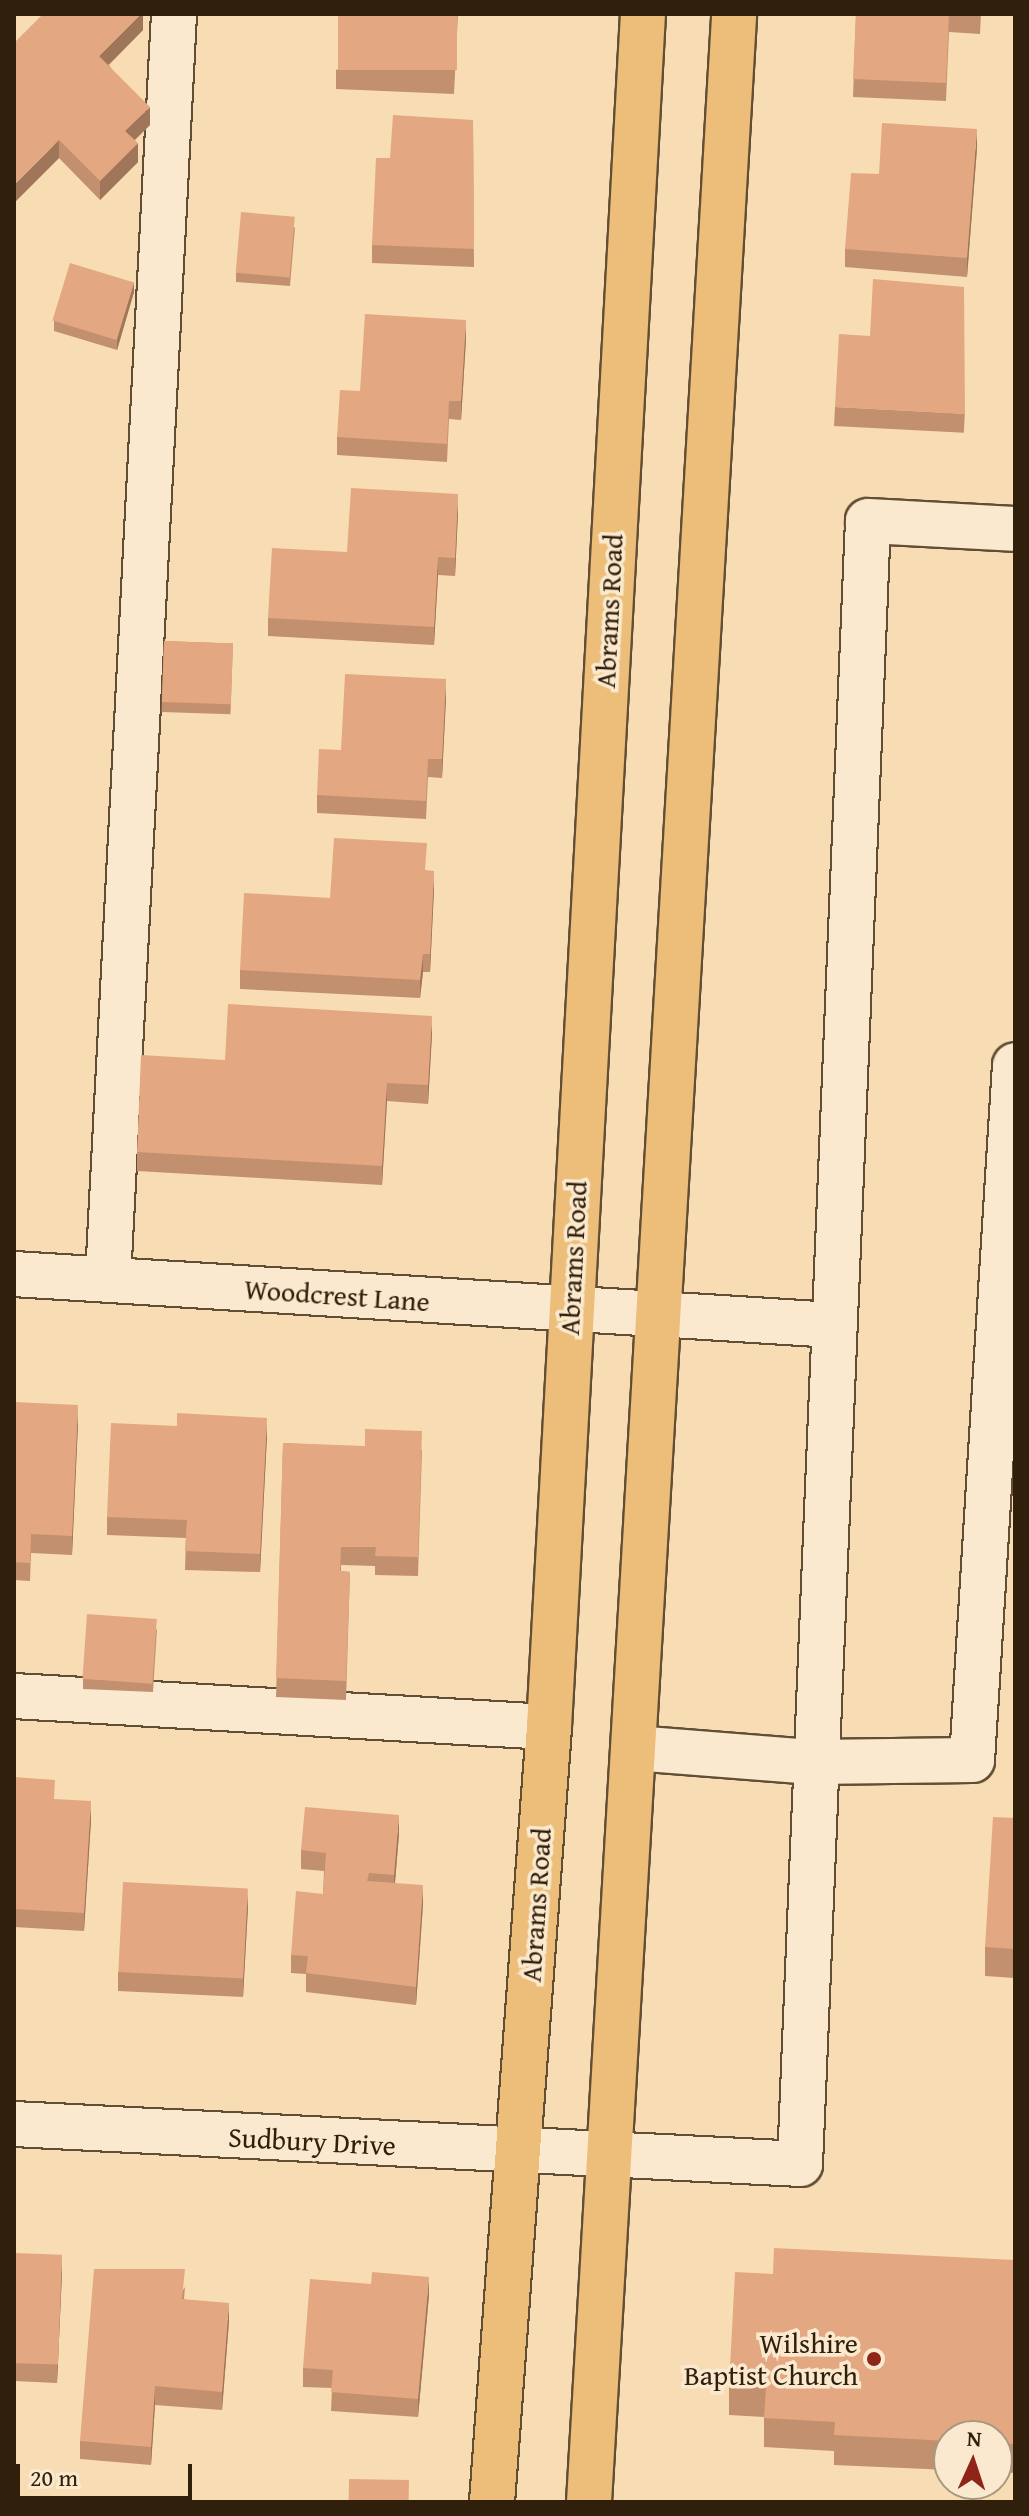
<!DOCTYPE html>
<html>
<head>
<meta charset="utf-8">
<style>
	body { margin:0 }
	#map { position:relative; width:1029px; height:2516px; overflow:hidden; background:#f8ddb4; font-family:"Gentium Book Plus",serif }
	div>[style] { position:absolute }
	.roads { filter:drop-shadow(2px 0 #624e35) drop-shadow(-2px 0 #624e35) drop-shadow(0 2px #624e35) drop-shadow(0 -2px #624e35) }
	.minor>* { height:44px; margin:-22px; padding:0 22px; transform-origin:22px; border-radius:22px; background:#fae9ce }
	.major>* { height:44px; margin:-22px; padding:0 22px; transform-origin:22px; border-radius:22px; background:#ecbe7a }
	.wall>* { inset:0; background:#c3906f; transform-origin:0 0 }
	.shaded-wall>* { inset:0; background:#9f765a }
	.building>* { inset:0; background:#e3a881; transform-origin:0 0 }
	.dots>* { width:22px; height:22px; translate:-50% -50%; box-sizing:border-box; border:4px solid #fae9ce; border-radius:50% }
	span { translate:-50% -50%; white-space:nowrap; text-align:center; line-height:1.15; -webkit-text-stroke:7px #fae9ce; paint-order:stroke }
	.street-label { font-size:28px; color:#301f0b }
	.poi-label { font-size:28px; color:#301f0b }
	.right { translate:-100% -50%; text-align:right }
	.frame { position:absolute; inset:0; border:16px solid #301f0b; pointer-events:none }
	.north { position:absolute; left:933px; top:2420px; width:80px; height:80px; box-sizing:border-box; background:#fae9ce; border:2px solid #a99880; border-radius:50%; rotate:3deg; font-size:22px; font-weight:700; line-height:32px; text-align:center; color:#301f0b }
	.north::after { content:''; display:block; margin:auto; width:28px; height:36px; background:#8f2418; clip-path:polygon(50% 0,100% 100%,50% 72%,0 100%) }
	.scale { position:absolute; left:16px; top:2464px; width:176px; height:36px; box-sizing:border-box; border:4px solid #301f0b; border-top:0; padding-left:10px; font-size:24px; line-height:28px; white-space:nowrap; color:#301f0b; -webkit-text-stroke:6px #fae9ce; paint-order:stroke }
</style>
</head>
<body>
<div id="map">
	<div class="roads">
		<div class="minor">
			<div style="left:14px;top:1274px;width:821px;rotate:3.56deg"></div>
			<div style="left:108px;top:1278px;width:1266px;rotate:-87.01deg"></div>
			<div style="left:14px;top:1696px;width:536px;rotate:3.32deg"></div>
			<div style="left:634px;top:1748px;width:180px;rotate:4.5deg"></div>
			<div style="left:813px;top:1762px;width:159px;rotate:-0.7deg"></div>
			<div style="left:972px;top:1760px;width:696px;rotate:-86.46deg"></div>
			<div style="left:14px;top:2124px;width:787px;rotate:2.91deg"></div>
			<div style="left:800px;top:2164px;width:1644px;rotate:-87.63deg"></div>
			<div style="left:868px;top:521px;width:147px;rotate:3.1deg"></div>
		</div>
		<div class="major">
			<div style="left:492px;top:2502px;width:777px;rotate:-85.79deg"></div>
			<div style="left:549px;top:1727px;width:1716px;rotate:-86.86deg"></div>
			<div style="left:589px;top:2502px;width:2492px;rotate:-86.66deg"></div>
		</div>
	</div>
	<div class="wall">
		<div style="clip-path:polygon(143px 14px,143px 30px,109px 65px,150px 125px,135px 140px,138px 162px,100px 200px,59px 158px,14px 203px)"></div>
		<div style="clip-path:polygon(458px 14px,454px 94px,336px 89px,336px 70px)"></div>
		<div style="clip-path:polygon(856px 14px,981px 14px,980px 34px,949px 32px,946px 101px,853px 97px)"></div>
		<div style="clip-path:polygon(473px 120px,474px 267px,372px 263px,372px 245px,390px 158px)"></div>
		<div style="clip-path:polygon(977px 148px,967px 277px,845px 267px,845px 249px)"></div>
		<div style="clip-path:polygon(295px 227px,290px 286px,236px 282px,236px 273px)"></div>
		<div style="clip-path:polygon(134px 292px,117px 350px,54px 331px,54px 321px)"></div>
		<div style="clip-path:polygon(466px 339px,461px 420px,449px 419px,447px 462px,337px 455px,337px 437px,360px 391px)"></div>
		<div style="left:835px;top:407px;width:130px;height:19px;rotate:3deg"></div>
		<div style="clip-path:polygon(458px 513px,455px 576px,438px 575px,434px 645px,268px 636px,268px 618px,347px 552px)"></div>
		<div style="left:164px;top:641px;width:69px;height:71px;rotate:2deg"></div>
		<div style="clip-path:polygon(446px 698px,442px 778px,428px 777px,426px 819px,317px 813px,317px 795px,341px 750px)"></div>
		<div style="clip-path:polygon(426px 870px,434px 889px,430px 972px,423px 972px,420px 998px,240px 989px,240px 970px,330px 898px)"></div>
		<div style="clip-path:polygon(432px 1034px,428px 1104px,387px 1101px,382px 1185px,137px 1171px,137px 1152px)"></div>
		<div style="clip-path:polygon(14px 1402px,78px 1424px,72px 1555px,31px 1553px,30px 1581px,14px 1580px)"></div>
		<div style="clip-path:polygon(267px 1436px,260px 1572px,185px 1570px,186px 1538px,107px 1535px,107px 1517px)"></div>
		<div style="clip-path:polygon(283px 1443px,422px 1450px,418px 1576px,375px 1575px,375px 1566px,341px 1565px,341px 1571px,350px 1572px,346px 1700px,276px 1697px)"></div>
		<div style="clip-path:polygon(157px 1629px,153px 1692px,83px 1689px,83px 1679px)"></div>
		<div style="clip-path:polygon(14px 1777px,91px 1820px,84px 1931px,14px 1927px)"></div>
		<div style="clip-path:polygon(1015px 1818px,1015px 1978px,985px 1976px,985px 1947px)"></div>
		<div style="clip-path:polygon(399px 1834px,395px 1883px,423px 1904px,416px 2005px,306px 1992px,306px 1974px,291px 1973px,291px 1955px,323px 1894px,324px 1871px,301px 1869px,301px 1850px)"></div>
		<div style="clip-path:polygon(248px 1907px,243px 1997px,118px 1991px,118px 1972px)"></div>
		<div style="clip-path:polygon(14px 2253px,62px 2273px,57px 2383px,14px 2381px)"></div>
		<div style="clip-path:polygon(1015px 2260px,1015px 2473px,997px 2472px,997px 2436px,949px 2436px,949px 2470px,834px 2465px,834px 2451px,764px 2447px,764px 2417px,729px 2415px,729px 2386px,773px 2274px)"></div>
		<div style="clip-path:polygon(185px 2287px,184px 2299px,229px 2321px,222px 2410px,155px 2405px,151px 2465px,80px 2459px,80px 2441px)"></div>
		<div style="clip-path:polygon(429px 2295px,418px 2417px,331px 2411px,332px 2388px,303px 2387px,303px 2368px)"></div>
	</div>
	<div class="shaded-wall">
		<div style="clip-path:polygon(141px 14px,143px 14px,143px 30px,99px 74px,99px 56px)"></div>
		<div style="clip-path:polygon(150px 107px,150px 125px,125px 149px,125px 131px)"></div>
		<div style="clip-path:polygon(977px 129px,977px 148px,967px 277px,967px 258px)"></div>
		<div style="clip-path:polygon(59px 140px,59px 158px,14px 203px,14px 185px)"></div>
		<div style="clip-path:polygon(138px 143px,138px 162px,100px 200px,100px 181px)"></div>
		<div style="clip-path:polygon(134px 282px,134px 292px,117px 350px,117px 340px)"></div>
		<div style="clip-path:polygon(466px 320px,466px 339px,461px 420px,461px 401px)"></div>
		<div style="clip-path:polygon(458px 494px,458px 513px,455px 576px,455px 558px)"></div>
		<div style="clip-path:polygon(438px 557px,438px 575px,434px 645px,434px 627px)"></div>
		<div style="clip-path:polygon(446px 679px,446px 698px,442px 778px,442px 759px)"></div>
		<div style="clip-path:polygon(434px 871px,434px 889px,430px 972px,430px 954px)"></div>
		<div style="clip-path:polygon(423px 954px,423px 972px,420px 998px,420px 980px)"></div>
		<div style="clip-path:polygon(432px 1016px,432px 1034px,428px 1104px,428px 1085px)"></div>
		<div style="clip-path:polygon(387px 1083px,387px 1101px,382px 1185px,382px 1166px)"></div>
		<div style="clip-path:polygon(78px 1405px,78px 1424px,72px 1555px,72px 1536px)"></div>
		<div style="clip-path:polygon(267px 1418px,267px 1436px,260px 1572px,260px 1554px)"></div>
		<div style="clip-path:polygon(91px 1801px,91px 1820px,84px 1931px,84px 1913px)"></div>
		<div style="clip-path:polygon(399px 1815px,399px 1834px,394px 1893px,394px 1875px)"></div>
		<div style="clip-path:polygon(423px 1885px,423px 1904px,416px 2005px,416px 1987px)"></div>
		<div style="clip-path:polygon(248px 1889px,248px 1907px,243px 1997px,243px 1979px)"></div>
		<div style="clip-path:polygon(62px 2255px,62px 2273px,57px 2383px,57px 2364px)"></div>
		<div style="clip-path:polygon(429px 2277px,429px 2295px,418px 2417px,418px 2399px)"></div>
		<div style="clip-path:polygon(229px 2303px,229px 2321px,222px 2410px,222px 2392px)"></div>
		<div style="clip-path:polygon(155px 2386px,155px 2405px,151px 2465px,151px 2447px)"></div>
	</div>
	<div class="building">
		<div style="clip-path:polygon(43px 14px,141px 14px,99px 56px,150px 107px,125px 131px,138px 143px,100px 181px,59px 140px,14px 185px,14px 43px)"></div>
		<div style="left:338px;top:14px;width:119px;height:56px"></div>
		<div style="clip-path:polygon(856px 14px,980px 14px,980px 16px,949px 14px,946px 83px,853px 79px)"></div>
		<div style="clip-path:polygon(393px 115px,473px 120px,474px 249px,372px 245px,376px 158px,390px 158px)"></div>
		<div style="clip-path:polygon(882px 123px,977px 129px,967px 258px,845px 249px,851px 173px,879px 174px)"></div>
		<div style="left:241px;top:212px;width:54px;height:61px;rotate:5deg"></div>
		<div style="left:70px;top:263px;width:67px;height:60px;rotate:17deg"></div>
		<div style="clip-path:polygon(873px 279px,964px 287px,965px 414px,835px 407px,839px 334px,870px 336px)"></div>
		<div style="clip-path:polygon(365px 314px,466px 320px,461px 401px,449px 401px,447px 444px,337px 437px,340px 390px,360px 391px)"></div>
		<div style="clip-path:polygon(351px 488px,458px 494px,455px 558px,438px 557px,434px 627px,268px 618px,272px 548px,347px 552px)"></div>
		<div style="left:164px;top:641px;width:69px;height:61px;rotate:2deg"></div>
		<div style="clip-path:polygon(345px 674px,446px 679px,442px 759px,428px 759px,426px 801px,317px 795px,319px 749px,341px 750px)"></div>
		<div style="clip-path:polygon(334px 838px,427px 843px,425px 870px,434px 871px,430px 954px,423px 954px,420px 980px,240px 970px,244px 893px,330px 898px)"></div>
		<div style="clip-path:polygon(228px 1004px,432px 1016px,428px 1085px,387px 1083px,382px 1166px,137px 1152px,141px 1055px,225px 1060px)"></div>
		<div style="clip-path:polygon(14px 1402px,78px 1405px,72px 1536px,31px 1534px,30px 1563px,14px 1562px)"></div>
		<div style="clip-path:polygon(177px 1413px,267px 1418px,260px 1554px,185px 1551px,187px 1520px,107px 1517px,111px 1423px,177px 1426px)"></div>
		<div style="clip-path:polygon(365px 1429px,422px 1431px,418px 1557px,375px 1556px,376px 1547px,341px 1547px,340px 1571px,350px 1572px,346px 1681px,276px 1678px,283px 1443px,365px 1446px)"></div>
		<div style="left:87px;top:1614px;width:70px;height:65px;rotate:4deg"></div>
		<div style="clip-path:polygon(14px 1777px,55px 1780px,54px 1799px,91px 1801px,84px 1913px,14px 1909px)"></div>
		<div style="clip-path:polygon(305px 1807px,399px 1815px,394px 1875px,369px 1873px,367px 1881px,423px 1885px,416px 1987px,306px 1973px,308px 1956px,291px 1955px,296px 1891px,323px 1894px,326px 1853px,301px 1850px)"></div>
		<div style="clip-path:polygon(993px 1817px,1015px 1818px,1015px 1949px,985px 1947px)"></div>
		<div style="left:123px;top:1882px;width:125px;height:90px;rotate:3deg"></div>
		<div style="clip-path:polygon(774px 2248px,1015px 2260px,1015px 2444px,997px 2443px,997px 2436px,949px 2436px,949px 2441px,834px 2435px,835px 2422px,764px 2418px,766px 2388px,729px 2386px,735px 2272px,773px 2274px)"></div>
		<div style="left:14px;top:2253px;width:48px;height:110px;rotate:2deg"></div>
		<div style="clip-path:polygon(94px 2269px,185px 2269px,182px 2299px,229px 2303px,222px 2392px,155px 2386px,151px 2447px,80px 2441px)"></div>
		<div style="clip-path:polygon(372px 2272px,429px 2277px,418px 2399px,331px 2392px,333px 2370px,303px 2368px,310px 2279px,371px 2284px)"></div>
		<div style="left:349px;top:2479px;width:60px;height:23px;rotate:1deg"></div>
	</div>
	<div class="dots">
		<div style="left:874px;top:2359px;background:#8f2418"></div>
	</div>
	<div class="street-label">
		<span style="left:609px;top:611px;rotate:-87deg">Abrams Road</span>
		<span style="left:573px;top:1258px;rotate:-87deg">Abrams Road</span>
		<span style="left:337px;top:1295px;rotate:4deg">Woodcrest Lane</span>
		<span style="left:536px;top:1905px;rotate:-86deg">Abrams Road</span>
		<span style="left:312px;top:2141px;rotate:3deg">Sudbury Drive</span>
	</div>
	<div class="poi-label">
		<span class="right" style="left:858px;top:2359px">Wilshire<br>Baptist Church</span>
	</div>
	<div class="frame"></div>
	<div class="north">N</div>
	<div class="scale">20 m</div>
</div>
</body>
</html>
